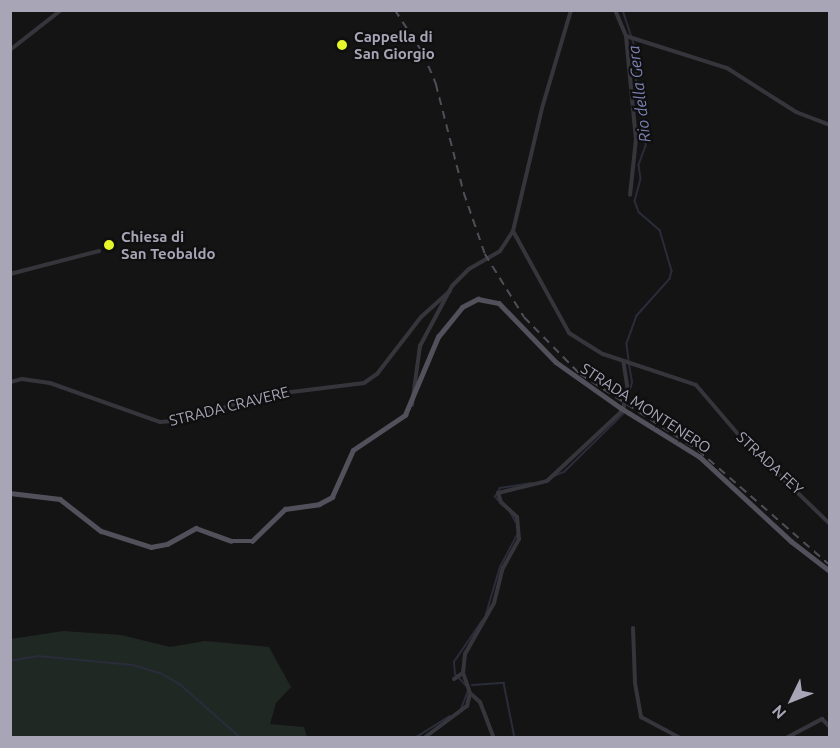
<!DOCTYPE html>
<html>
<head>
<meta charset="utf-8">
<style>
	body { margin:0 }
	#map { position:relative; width:840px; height:748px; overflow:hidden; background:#141415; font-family:Ubuntu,sans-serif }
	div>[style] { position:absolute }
	.green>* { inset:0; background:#202824 }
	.stream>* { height:1.5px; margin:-0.75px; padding:0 0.75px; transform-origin:0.75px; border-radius:0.75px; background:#2a2c3a }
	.minor>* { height:4px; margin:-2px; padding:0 2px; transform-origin:2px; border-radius:2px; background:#36353b }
	.major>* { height:4.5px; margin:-2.25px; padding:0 2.25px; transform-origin:2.25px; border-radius:2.25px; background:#52505a }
	.rail>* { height:1.5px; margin-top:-0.75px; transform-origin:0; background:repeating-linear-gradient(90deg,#4f4d56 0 8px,transparent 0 14px) }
	.major-bridge>* { height:4.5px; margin:-2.25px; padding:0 2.25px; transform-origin:2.25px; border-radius:2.25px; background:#52505a }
	.dots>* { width:16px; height:16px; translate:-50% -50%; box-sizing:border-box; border:3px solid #0f0f10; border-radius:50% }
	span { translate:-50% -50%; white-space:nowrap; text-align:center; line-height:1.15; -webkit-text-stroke:4.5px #0f0f10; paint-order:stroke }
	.poi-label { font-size:15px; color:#a7a5b6; font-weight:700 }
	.left { translate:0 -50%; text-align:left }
	.street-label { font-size:15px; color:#a7a5b6 }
	.water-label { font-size:16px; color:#7b81b2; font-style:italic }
	.frame { position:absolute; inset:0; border:12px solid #a7a5b6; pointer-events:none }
	.north { position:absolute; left:762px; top:670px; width:60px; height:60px; -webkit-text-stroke:4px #0f0f10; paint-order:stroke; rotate:227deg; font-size:16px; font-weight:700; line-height:24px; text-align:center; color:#a7a5b6 }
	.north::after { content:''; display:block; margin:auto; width:21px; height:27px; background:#a7a5b6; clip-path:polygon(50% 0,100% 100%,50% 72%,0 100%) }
</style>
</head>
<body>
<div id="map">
	<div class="green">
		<div style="clip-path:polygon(63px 631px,121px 635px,170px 647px,205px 641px,269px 647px,291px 687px,276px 703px,270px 724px,304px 727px,307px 737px,11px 737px,11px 639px)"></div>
	</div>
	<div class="stream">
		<div style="left:623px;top:10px;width:42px;rotate:72deg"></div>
		<div style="left:636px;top:50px;width:50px;rotate:88.9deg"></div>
		<div style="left:637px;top:100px;width:17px;rotate:65deg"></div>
		<div style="left:644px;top:115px;width:31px;rotate:86deg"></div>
		<div style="left:646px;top:146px;width:20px;rotate:110deg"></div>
		<div style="left:639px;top:165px;width:14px;rotate:82deg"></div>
		<div style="left:641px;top:179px;width:23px;rotate:105deg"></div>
		<div style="left:635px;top:201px;width:12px;rotate:70deg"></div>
		<div style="left:639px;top:212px;width:28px;rotate:41deg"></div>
		<div style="left:660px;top:230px;width:43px;rotate:73.7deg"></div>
		<div style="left:672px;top:271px;width:8px;rotate:104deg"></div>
		<div style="left:670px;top:279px;width:50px;rotate:131.7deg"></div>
		<div style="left:637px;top:316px;width:30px;rotate:110deg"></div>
		<div style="left:627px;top:344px;width:16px;rotate:83deg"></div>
		<div style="left:554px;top:476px;width:11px;rotate:-22deg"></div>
		<div style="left:564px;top:472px;width:83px;rotate:-44.5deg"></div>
		<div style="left:623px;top:414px;width:33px;rotate:-74deg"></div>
		<div style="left:632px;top:382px;width:17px;rotate:-100deg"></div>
		<div style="left:503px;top:506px;width:12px;rotate:-132deg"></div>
		<div style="left:495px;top:497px;width:10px;rotate:-61deg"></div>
		<div style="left:500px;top:488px;width:32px;rotate:-9deg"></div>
		<div style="left:511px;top:513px;width:10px;rotate:61deg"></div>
		<div style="left:486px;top:614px;width:49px;rotate:-73.4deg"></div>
		<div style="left:500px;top:567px;width:36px;rotate:-62deg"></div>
		<div style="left:10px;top:661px;width:28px;rotate:-10deg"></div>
		<div style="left:38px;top:656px;width:95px;rotate:5.4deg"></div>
		<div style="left:133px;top:665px;width:28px;rotate:17deg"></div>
		<div style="left:160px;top:673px;width:23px;rotate:29deg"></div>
		<div style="left:180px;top:684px;width:81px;rotate:41.5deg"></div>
		<div style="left:472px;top:685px;width:32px;rotate:-4deg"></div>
		<div style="left:504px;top:683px;width:56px;rotate:78.7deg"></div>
		<div style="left:466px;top:686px;width:16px;rotate:-133deg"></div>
		<div style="left:455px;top:674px;width:12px;rotate:-95deg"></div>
		<div style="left:454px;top:662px;width:50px;rotate:-55.7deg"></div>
		<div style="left:461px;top:709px;width:19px;rotate:-69deg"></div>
		<div style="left:415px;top:738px;width:41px;rotate:-32.2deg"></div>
	</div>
	<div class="minor">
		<div style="left:615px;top:10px;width:28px;rotate:67deg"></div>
		<div style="left:626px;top:36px;width:106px;rotate:17.6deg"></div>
		<div style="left:727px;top:68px;width:82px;rotate:32.5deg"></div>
		<div style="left:796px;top:112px;width:36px;rotate:21deg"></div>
		<div style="left:626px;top:36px;width:103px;rotate:84.5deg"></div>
		<div style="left:636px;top:139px;width:56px;rotate:96.1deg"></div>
		<div style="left:10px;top:50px;width:65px;rotate:-38.1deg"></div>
		<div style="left:513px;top:231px;width:116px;rotate:61.2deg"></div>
		<div style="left:569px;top:333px;width:40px;rotate:32deg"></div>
		<div style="left:603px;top:354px;width:98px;rotate:18.4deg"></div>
		<div style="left:696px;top:385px;width:74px;rotate:49.4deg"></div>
		<div style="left:744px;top:441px;width:120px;rotate:44deg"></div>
		<div style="left:10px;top:274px;width:92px;rotate:-14.5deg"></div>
		<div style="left:10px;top:382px;width:12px;rotate:-14deg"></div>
		<div style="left:22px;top:379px;width:28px;rotate:8deg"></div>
		<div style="left:50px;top:383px;width:117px;rotate:19.5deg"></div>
		<div style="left:160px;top:422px;width:26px;rotate:-4deg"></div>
		<div style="left:186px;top:420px;width:77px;rotate:-18.2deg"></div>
		<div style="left:259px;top:396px;width:106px;rotate:-7.1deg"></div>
		<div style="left:364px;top:383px;width:16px;rotate:-35deg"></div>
		<div style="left:377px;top:374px;width:72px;rotate:-52.3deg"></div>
		<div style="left:421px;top:317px;width:39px;rotate:-42deg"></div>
		<div style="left:412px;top:405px;width:60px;rotate:-82.3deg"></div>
		<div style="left:420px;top:346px;width:68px;rotate:-61.9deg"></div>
		<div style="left:452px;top:286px;width:24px;rotate:-45deg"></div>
		<div style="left:469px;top:269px;width:36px;rotate:-30deg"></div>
		<div style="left:500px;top:251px;width:24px;rotate:-57deg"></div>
		<div style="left:513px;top:231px;width:126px;rotate:-76.7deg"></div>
		<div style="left:542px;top:108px;width:102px;rotate:-73.5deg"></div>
		<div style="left:633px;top:628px;width:55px;rotate:87.9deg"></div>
		<div style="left:635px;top:683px;width:35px;rotate:80deg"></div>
		<div style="left:641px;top:717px;width:44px;rotate:28.3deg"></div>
		<div style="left:454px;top:679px;width:11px;rotate:-34deg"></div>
		<div style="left:471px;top:694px;width:12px;rotate:42deg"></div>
		<div style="left:480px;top:702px;width:39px;rotate:69deg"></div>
		<div style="left:424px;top:738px;width:54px;rotate:-36.7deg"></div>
		<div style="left:467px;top:706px;width:13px;rotate:-77deg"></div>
		<div style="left:470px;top:693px;width:21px;rotate:-109deg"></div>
		<div style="left:463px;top:673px;width:19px;rotate:-84deg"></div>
		<div style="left:465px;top:654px;width:59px;rotate:-60.4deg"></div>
		<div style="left:494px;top:603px;width:36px;rotate:-76deg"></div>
		<div style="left:503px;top:568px;width:33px;rotate:-61deg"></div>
		<div style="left:519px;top:539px;width:22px;rotate:-95deg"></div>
		<div style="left:517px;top:517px;width:22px;rotate:-137deg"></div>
		<div style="left:501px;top:502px;width:9px;rotate:-108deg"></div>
		<div style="left:498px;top:493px;width:50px;rotate:-13.8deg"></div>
		<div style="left:547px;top:481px;width:103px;rotate:-43deg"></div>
		<div style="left:622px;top:411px;width:21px;rotate:-73deg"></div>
		<div style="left:628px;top:391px;width:30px;rotate:-99deg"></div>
		<div style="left:786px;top:738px;width:41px;rotate:-27.8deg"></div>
		<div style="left:822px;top:719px;width:11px;rotate:45deg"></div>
	</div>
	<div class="major">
		<div style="left:629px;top:413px;width:84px;rotate:31.8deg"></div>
		<div style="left:700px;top:457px;width:124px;rotate:42.7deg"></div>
		<div style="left:791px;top:541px;width:49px;rotate:37.6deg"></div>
		<div style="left:10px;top:493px;width:50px;rotate:6.8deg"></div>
		<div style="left:60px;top:499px;width:52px;rotate:38deg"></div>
		<div style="left:101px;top:531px;width:52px;rotate:17.7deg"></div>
		<div style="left:151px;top:547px;width:16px;rotate:-11deg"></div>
		<div style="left:167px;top:544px;width:33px;rotate:-29deg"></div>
		<div style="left:196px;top:528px;width:37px;rotate:20deg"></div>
		<div style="left:231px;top:541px;width:21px"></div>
		<div style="left:252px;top:541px;width:46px;rotate:-44.1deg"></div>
		<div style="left:285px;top:509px;width:34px;rotate:-8deg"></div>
		<div style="left:319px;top:504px;width:15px;rotate:-28deg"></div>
		<div style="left:332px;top:497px;width:51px;rotate:-65.9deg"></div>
		<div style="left:353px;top:450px;width:63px;rotate:-33.9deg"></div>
		<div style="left:405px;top:415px;width:85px;rotate:-67.1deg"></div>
		<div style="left:438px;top:337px;width:38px;rotate:-51deg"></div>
		<div style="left:462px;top:307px;width:18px;rotate:-27deg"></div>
		<div style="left:478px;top:299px;width:21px;rotate:11deg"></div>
		<div style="left:499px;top:303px;width:82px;rotate:46deg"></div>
		<div style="left:556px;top:362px;width:80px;rotate:35.3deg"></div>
	</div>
	<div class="rail">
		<div style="left:395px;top:10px;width:51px;rotate:56.9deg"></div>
		<div style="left:423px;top:53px;width:34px;rotate:67deg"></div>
		<div style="left:436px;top:84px;width:113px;rotate:75.6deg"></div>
		<div style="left:464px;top:193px;width:65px;rotate:71deg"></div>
		<div style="left:485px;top:254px;width:74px;rotate:58.2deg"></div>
		<div style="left:524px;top:317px;width:80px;rotate:45.5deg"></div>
		<div style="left:580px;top:374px;width:140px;rotate:32.8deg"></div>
		<div style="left:698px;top:450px;width:175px;rotate:41.1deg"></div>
	</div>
	<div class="major-bridge">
		<div style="left:621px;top:408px;width:9px;rotate:32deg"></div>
	</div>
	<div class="dots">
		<div style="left:342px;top:45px;background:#e6f62b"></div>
		<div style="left:109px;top:245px;background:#e6f62b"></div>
	</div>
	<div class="poi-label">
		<span class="left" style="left:354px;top:45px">Cappella di<br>San Giorgio</span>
		<span class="left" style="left:121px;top:245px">Chiesa di<br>San Teobaldo</span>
	</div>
	<div class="street-label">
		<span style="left:229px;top:406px;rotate:-14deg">STRADA CRAVERE</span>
		<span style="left:646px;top:408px;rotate:33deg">STRADA MONTENERO</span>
		<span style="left:770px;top:463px;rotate:43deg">STRADA FEY</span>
	</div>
	<div class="water-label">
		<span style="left:639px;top:94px;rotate:-97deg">Rio della Gera</span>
	</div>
	<div class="frame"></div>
	<div class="north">N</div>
</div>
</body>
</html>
